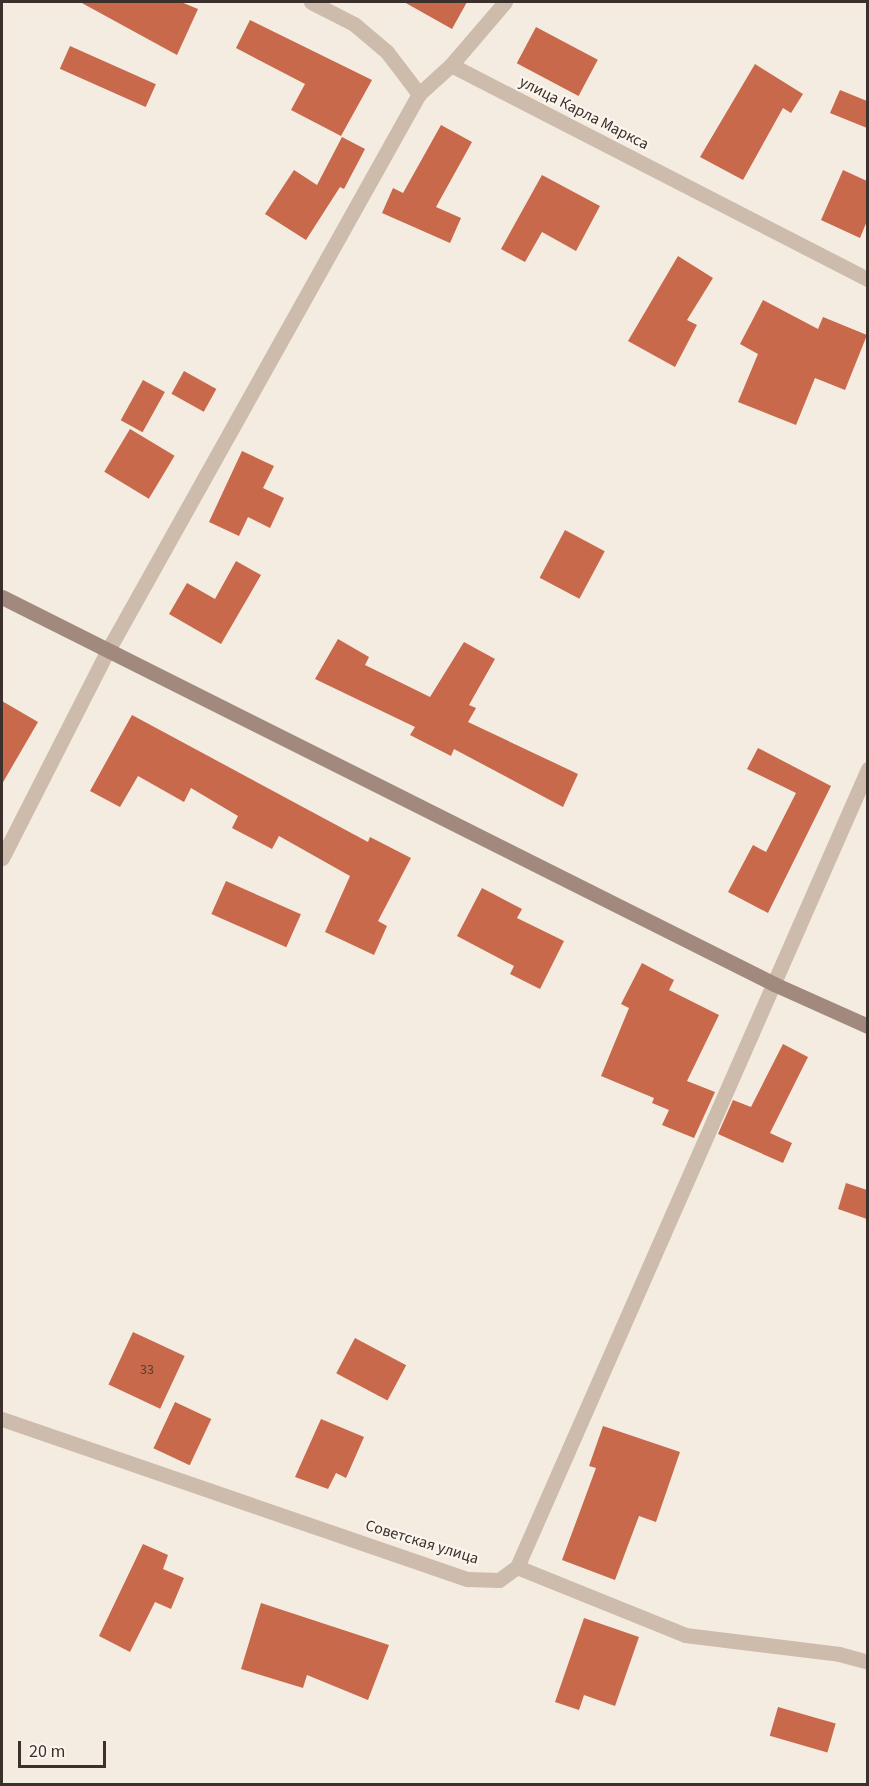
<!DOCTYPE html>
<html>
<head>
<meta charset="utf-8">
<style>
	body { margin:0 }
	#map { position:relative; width:869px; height:1786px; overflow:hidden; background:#f4ebe1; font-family:"Source Sans 3",sans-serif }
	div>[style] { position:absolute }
	.building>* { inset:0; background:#c8694b; transform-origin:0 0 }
	.lane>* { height:15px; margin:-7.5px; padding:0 7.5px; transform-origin:7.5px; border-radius:7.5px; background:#cdbbac }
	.street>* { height:15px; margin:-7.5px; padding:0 7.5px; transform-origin:7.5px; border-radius:7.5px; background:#cdbbac }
	.secondary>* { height:15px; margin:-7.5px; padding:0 7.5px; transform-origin:7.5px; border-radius:7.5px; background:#a18a7d }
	span { translate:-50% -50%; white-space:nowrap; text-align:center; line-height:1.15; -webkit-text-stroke:4.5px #fbf5ee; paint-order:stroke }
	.number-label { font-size:14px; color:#5e3e33 }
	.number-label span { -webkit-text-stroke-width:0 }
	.street-label { font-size:16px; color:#3b302b }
	.frame { position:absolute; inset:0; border:3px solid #3b302b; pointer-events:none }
	.scale { position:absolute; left:18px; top:1741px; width:88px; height:27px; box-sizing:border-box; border:3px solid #3b302b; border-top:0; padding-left:8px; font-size:18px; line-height:21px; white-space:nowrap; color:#3b302b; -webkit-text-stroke:4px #fbf5ee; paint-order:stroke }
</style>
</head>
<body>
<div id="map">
	<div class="building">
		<div style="clip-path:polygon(80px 2px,181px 2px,198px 9px,177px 55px)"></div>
		<div style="clip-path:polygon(404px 2px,467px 2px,452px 29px)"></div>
		<div style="clip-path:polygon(250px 20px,372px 80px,341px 136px,291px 110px,305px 84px,236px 48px)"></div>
		<div style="left:536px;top:27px;width:70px;height:41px;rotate:28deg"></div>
		<div style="left:70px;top:46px;width:94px;height:25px;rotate:24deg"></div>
		<div style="clip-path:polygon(755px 64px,803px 94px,791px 113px,783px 108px,743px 180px,700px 157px)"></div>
		<div style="clip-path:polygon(840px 90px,867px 101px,867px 128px,830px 113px)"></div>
		<div style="clip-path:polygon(441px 125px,472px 142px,436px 207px,461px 218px,450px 243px,382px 213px,393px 188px,403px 193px)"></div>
		<div style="clip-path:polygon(342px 137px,365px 149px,344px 189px,340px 187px,306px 240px,265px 214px,294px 170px,317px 185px)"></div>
		<div style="clip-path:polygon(843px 170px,867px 181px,867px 221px,860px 238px,821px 220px)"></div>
		<div style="clip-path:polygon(542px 175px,600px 206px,576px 251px,542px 232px,525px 262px,501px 249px)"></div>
		<div style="clip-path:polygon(678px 256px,713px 278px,687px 320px,697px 325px,675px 367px,628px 341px)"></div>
		<div style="clip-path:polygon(763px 300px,818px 329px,823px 317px,867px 335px,845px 390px,815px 378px,796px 425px,738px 402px,758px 354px,740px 344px)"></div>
		<div style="left:184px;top:371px;width:37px;height:26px;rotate:29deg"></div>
		<div style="left:143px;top:380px;width:25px;height:46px;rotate:29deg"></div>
		<div style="left:130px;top:429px;width:52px;height:50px;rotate:31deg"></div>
		<div style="clip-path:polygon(242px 451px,274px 466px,263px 488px,284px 498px,270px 528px,248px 517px,239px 536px,209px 522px)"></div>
		<div style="left:565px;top:530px;width:45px;height:54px;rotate:28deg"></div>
		<div style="clip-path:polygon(236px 561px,261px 575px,221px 644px,169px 614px,187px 583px,215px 599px)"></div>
		<div style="clip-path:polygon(338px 639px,369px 657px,365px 665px,430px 697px,464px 642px,495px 659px,469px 705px,476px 708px,468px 722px,578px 774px,563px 807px,454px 749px,451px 756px,410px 735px,415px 727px,315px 679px)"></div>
		<div style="clip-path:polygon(2px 701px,38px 722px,2px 784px)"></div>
		<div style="clip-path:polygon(132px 715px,368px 842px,370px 837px,411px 858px,378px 921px,387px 926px,374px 955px,325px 932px,350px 876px,279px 836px,272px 849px,232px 828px,238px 816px,191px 788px,184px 802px,138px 776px,120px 807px,90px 791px)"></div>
		<div style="clip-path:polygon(758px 748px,831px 786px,768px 913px,728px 892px,753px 845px,766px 852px,796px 793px,747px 769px)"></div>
		<div style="left:226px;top:881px;width:82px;height:36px;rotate:24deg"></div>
		<div style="clip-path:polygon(482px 888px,522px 909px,517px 918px,564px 941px,540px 989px,510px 974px,514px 966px,457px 936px)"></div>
		<div style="clip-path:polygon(642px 963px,674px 980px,669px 990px,719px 1015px,687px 1081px,715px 1092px,694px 1138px,662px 1125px,669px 1110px,652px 1103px,654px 1098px,601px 1076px,629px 1008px,621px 1004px)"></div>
		<div style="clip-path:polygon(783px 1044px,808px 1057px,770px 1133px,792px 1143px,783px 1163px,718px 1134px,733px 1100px,751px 1107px)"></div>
		<div style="clip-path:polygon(846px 1183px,867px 1190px,867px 1219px,838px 1209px)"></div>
		<div style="left:133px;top:1332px;width:57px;height:58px;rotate:25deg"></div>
		<div style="left:355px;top:1338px;width:58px;height:40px;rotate:28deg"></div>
		<div style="left:175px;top:1402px;width:40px;height:51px;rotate:25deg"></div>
		<div style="clip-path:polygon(321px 1419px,364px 1437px,346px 1478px,336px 1473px,328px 1489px,295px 1477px)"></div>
		<div style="clip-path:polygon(603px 1426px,680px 1452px,656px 1522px,639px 1516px,615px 1580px,562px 1560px,596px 1468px,589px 1466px)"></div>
		<div style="clip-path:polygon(143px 1544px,168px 1555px,163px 1569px,184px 1578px,171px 1609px,155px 1602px,130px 1652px,99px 1636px)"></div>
		<div style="clip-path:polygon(261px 1603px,389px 1645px,368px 1700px,307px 1675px,303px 1688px,241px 1669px)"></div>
		<div style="clip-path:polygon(584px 1618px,639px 1637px,615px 1706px,584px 1695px,579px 1710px,555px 1702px)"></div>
		<div style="left:778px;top:1707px;width:60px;height:30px;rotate:16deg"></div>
	</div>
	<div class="lane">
		<div style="left:517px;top:1567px;width:181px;rotate:22deg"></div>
		<div style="left:685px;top:1635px;width:155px;rotate:7deg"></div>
		<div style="left:839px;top:1654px;width:30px;rotate:15deg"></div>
	</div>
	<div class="street">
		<div style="left:311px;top:2px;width:48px;rotate:27.1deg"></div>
		<div style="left:354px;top:24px;width:43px;rotate:40.3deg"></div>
		<div style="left:387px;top:52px;width:53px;rotate:52.7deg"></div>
		<div style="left:419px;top:94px;width:43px;rotate:-42.2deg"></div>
		<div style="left:451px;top:65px;width:469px;rotate:27.2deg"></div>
		<div style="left:451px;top:65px;width:83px;rotate:-49.4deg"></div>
		<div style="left:2px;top:858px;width:231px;rotate:-63deg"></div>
		<div style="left:107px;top:652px;width:639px;rotate:-60.79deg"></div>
		<div style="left:2px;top:1419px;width:492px;rotate:19deg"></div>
		<div style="left:467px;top:1579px;width:32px;rotate:2deg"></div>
		<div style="left:499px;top:1580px;width:22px;rotate:-36deg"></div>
		<div style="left:517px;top:1567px;width:872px;rotate:-66.26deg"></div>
	</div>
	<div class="secondary">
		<div style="left:2px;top:597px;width:864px;rotate:26.62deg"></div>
		<div style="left:774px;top:984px;width:103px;rotate:24.1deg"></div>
	</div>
	<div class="number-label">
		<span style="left:147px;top:1370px">33</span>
	</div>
	<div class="street-label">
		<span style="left:584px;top:113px;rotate:27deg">улица Карла Маркса</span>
		<span style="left:422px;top:1542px;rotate:17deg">Советская улица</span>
	</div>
	<div class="frame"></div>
	<div class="scale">20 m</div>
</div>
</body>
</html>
